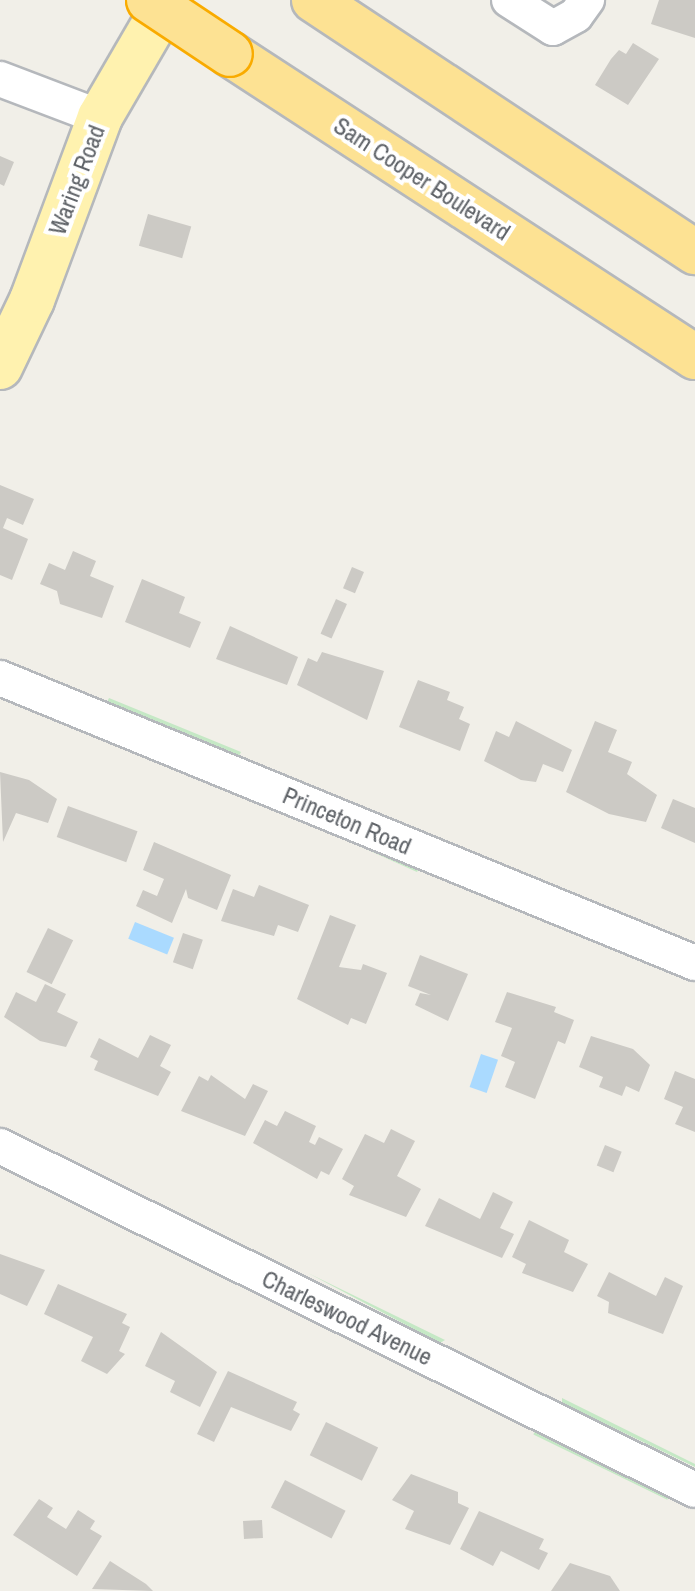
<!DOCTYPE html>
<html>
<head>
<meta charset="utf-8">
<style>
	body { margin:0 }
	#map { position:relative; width:695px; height:1591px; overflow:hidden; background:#f1efe8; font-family:"Archivo Narrow",sans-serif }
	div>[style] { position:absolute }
	.green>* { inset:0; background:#c5e8c5; transform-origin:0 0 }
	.water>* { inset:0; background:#aadaff; transform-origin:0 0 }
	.building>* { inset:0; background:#cccac5; transform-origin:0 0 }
	.roads { filter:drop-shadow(2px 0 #b5b8bc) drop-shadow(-2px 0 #b5b8bc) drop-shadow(0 2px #b5b8bc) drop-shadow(0 -2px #b5b8bc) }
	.minor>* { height:34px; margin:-17px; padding:0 17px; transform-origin:17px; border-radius:17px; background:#fff }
	.major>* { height:44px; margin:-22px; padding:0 22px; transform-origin:22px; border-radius:22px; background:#fff2af }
	.highway>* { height:44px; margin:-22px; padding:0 22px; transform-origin:22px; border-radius:22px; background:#fde293 }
	.bridges { filter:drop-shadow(2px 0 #f9ab00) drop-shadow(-2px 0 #f9ab00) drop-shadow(0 2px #f9ab00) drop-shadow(0 -2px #f9ab00) }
	.highway-bridge>* { height:44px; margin:-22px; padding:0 22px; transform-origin:22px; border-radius:22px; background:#fde293 }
	span { translate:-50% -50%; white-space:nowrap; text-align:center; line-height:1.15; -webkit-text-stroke:8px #fff; paint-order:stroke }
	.street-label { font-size:24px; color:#5f6368 }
</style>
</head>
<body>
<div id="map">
	<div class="green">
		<div style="clip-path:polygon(109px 698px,241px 752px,239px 756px,198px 739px,107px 702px)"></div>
		<div style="clip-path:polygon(281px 811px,420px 867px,417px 872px)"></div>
		<div style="clip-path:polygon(308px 1273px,445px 1340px,440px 1343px)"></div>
		<div style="clip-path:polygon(562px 1398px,695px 1464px,695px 1467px,562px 1403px)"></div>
		<div style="left:536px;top:1429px;width:149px;height:6px;rotate:26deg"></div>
	</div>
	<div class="water">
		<div style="left:135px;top:922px;width:42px;height:18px;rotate:22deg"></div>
		<div style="left:481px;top:1054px;width:18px;height:35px;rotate:19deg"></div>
	</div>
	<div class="building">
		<div style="clip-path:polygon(659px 0,695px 0,695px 38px,651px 24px)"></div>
		<div style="clip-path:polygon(633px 43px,659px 59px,628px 105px,595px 85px,611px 59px,619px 50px,626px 54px)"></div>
		<div style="clip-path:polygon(0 156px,14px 162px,4px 186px,0 184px)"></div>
		<div style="left:148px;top:214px;width:45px;height:33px;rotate:16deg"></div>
		<div style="clip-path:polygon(0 485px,34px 499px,23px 525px,7px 518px,3px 528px,28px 539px,12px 580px,0 575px)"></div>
		<div style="clip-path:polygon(73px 551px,96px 561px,90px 576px,114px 586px,102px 618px,60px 604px,57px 591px,40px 584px,49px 563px,65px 570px)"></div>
		<div style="left:352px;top:567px;width:13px;height:23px;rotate:23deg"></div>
		<div style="clip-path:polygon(142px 579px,185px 597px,179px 613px,201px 622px,190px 648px,125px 622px)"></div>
		<div style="left:336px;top:599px;width:12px;height:38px;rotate:24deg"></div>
		<div style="clip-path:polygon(230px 626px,298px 657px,287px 685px,216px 659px)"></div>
		<div style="clip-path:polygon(322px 652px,384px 671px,367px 720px,297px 685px,308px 658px,317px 662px)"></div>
		<div style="clip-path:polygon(418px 680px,450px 692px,447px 700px,464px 707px,459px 719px,470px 724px,460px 751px,399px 727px)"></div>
		<div style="clip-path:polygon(516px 721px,572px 750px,563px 772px,543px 764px,536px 782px,521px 780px,484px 761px,496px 731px,509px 737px)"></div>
		<div style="clip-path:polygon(595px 721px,617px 730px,608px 752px,632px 762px,627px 774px,657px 795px,646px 822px,609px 814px,566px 792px)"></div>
		<div style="clip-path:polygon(0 772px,29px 780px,57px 799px,48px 823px,16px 813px,3px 842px)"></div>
		<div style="clip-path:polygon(673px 799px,695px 808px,695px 843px,661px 828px)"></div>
		<div style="left:68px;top:806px;width:74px;height:33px;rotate:20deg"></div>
		<div style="clip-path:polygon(154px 842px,231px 875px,217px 910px,188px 898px,186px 889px,172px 923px,136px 906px,143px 890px,157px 896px,164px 879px,143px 870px)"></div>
		<div style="clip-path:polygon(259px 885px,309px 905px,298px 932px,278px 925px,274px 936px,221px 921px,233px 889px,254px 897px)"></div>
		<div style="clip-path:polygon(330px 915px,356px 925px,339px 967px,361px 970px,363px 964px,387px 973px,366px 1024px,351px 1018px,348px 1025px,297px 999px)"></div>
		<div style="left:48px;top:928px;width:28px;height:49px;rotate:26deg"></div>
		<div style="left:183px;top:933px;width:21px;height:31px;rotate:19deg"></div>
		<div style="clip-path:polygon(420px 955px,468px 974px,448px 1021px,415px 1005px,420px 993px,431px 995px,408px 986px)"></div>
		<div style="clip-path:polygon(45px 984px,66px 994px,57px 1012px,78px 1022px,66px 1047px,40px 1041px,4px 1017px,16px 992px,36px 1002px)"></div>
		<div style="clip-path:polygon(507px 992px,556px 1007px,554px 1012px,574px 1020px,565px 1044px,558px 1041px,535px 1099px,505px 1087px,515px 1062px,501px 1056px,512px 1028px,495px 1022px)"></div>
		<div style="clip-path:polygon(150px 1035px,171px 1045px,160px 1066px,171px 1072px,158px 1096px,94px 1070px,98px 1061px,90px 1057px,99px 1038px,138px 1058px)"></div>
		<div style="clip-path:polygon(591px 1036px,633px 1049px,650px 1065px,639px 1092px,626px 1086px,622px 1096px,599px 1087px,603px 1077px,579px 1067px)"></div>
		<div style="clip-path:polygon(675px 1071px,695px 1079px,695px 1132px,675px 1124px,683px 1107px,664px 1099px)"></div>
		<div style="clip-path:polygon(211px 1075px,245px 1099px,253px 1084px,268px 1091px,245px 1136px,181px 1111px,199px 1076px,208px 1081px)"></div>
		<div style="clip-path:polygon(285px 1111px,316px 1126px,309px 1142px,315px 1145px,319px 1137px,343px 1149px,329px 1175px,321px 1171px,317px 1179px,253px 1143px,265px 1120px,277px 1126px)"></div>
		<div style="clip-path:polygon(391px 1129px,415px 1141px,397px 1176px,421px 1189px,406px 1217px,349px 1195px,354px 1186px,342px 1179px,365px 1134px,384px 1143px)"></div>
		<div style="left:605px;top:1145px;width:18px;height:22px;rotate:22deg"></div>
		<div style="clip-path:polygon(493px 1192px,513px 1202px,500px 1228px,514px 1234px,502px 1258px,425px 1226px,439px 1198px,480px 1219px)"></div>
		<div style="clip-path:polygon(529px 1220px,569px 1240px,564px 1252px,588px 1264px,573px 1292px,522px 1273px,526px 1264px,512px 1257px)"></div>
		<div style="clip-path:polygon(0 1254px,45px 1270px,27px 1306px,0 1294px)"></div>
		<div style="clip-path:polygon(609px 1272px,656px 1296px,665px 1277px,683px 1286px,663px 1334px,608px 1313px,609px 1302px,597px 1296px)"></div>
		<div style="clip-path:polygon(58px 1284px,127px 1314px,122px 1323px,130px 1327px,119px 1351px,125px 1354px,107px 1374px,81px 1361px,93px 1337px,44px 1314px)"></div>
		<div style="clip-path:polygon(161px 1332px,217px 1372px,200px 1407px,170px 1392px,175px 1381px,145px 1366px)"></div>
		<div style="clip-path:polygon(228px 1371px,297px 1402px,293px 1410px,300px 1414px,291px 1431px,231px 1407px,214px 1442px,197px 1434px)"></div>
		<div style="left:326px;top:1422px;width:58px;height:37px;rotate:26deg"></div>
		<div style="clip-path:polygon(411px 1474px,458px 1492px,458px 1503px,469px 1508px,450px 1545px,405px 1529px,414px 1511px,392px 1500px)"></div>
		<div style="left:285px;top:1480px;width:68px;height:31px;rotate:27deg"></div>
		<div style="clip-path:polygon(39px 1499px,53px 1508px,47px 1517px,66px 1529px,78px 1510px,95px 1521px,90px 1529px,102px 1536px,77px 1576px,13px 1535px)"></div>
		<div style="clip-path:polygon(479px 1511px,544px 1539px,539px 1549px,548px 1553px,539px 1570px,501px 1551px,493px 1566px,460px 1549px)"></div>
		<div style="left:262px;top:1520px;width:18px;height:19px;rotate:87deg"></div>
		<div style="clip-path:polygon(110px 1561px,146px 1584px,153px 1591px,92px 1589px)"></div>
		<div style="clip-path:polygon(570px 1563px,610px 1576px,620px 1591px,551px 1591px)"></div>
	</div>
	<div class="roads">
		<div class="minor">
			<div style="left:509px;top:0;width:52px;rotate:32.5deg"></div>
			<div style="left:553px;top:28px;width:26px;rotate:-29deg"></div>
			<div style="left:576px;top:15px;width:19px;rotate:-54deg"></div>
			<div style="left:0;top:79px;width:107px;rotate:20.8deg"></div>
			<div style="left:0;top:678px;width:751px;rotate:22.3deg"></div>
			<div style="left:0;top:1146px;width:775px;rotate:26.33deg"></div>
		</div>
		<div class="major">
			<div style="left:0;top:367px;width:74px;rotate:-64.5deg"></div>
			<div style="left:32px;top:300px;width:195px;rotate:-69.6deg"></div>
			<div style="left:100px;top:117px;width:135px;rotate:-59.8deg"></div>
		</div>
		<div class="highway">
			<div style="left:314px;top:0;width:457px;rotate:33.5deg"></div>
			<div style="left:230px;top:54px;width:555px;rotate:33.09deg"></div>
		</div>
	</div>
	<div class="bridges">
		<div class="highway-bridge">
			<div style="left:149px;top:0;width:97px;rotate:33.7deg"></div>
		</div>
	</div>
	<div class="street-label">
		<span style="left:422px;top:179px;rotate:33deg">Sam Cooper Boulevard</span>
		<span style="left:77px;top:180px;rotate:-69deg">Waring Road</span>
		<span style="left:347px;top:821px;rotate:23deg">Princeton Road</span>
		<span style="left:347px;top:1318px;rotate:26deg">Charleswood Avenue</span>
	</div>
</div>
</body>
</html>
